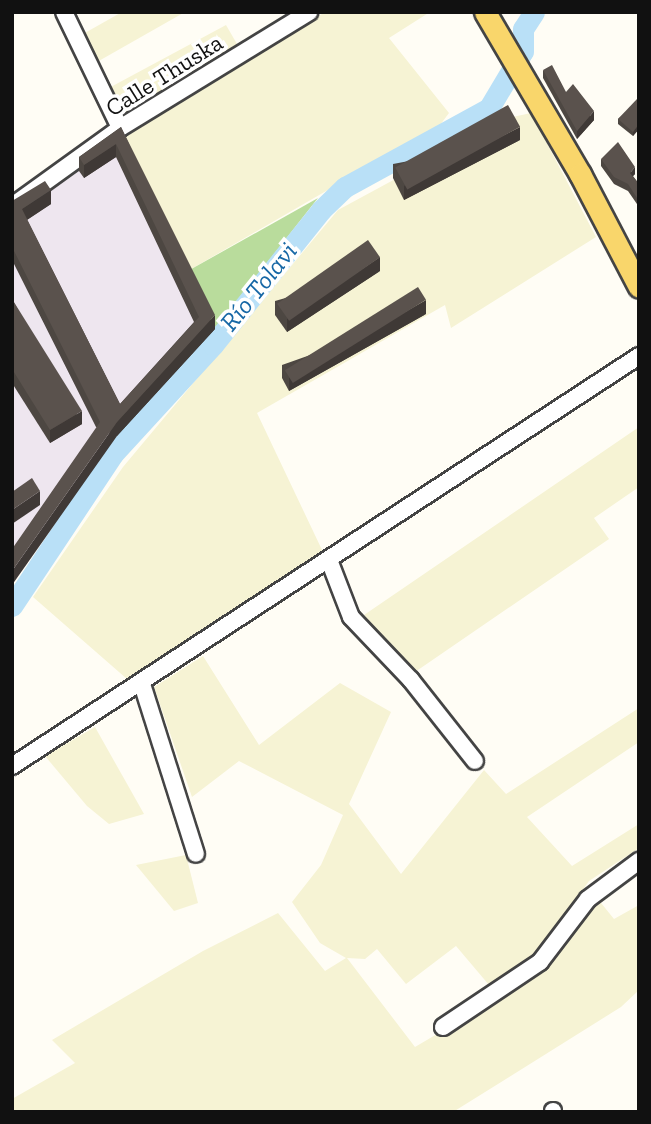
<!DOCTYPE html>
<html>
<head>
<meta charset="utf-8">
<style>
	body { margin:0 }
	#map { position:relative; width:651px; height:1124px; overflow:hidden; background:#fffdf5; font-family:"Zilla Slab",serif }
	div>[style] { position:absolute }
	.industrial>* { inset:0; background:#eee6ef }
	.farmland>* { inset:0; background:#f6f3d4 }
	.forest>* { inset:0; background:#b9dc9c }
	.river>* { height:21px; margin:-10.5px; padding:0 10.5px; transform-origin:10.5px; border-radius:10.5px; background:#b9e0f7 }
	.roads { filter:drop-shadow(2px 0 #444) drop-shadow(-2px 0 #444) drop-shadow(0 2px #444) drop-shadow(0 -2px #444) }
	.minor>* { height:16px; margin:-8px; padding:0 8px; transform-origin:8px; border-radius:8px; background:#fff }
	.major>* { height:21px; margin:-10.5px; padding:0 10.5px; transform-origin:10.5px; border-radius:10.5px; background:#f9d66b }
	.wall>* { inset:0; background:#4d4742 }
	.shaded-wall>* { inset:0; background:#3f3936 }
	.building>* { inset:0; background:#5a524d; transform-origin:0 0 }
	span { translate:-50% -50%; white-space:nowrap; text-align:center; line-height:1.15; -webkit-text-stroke:7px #fff; paint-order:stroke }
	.street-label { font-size:24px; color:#111 }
	.water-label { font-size:26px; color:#1768a6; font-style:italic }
	.frame { position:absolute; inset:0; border:14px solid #111; pointer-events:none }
</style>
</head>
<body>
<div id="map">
	<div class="industrial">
		<div style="clip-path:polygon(120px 138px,215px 329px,117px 436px,12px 585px,12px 212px)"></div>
	</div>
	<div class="farmland">
		<div style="clip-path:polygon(122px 12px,185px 12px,97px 62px,83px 34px)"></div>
		<div style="clip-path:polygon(325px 12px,430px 12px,389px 38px,449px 113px,440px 125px,186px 272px,120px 138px)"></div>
		<div style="clip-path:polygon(226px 25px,237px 44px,123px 119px,107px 89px)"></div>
		<div style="clip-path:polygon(531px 113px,596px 237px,451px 328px,445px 305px,257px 413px,323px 552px,127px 679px,33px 597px,123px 467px,338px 210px,508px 118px)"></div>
		<div style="clip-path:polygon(639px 427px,639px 487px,594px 518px,609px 539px,415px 672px,364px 615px)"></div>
		<div style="clip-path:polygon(203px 656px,259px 745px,340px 683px,391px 712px,349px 804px,401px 874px,484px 770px,506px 794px,639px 708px,639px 742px,527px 817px,572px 866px,639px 824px,639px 848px,589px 881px,532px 962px,489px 985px,456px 946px,406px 984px,377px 949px,365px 959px,347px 958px,415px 1047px,544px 971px,597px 898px,614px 919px,639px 905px,639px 990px,621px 1007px,453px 1112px,12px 1112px,12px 1099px,75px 1063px,52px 1040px,203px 951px,278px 913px,325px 971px,346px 958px,320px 943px,292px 902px,321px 865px,343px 815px,239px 761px,192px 797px,154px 687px)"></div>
		<div style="clip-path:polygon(95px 727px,144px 814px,109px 824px,87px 806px,45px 756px)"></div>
		<div style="clip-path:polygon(186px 855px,198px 903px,174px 911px,136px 865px)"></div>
	</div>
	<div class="forest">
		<div style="clip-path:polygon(318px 198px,215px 329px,186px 272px)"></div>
	</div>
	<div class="river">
		<div style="left:12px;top:606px;width:182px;rotate:-56.4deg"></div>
		<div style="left:113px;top:454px;width:148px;rotate:-47.5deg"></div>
		<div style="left:213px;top:345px;width:173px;rotate:-51.3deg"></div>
		<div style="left:321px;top:210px;width:33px;rotate:-44deg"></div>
		<div style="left:345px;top:187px;width:164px;rotate:-28.7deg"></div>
		<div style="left:489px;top:108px;width:66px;rotate:-59.2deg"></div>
		<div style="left:523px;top:51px;width:22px;rotate:-90deg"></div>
		<div style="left:523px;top:29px;width:20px;rotate:-57deg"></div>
	</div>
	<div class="roads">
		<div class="minor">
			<div style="left:64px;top:12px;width:129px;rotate:64.2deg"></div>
			<div style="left:12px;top:206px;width:133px;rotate:-35.8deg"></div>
			<div style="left:120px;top:128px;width:222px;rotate:-31.5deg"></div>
			<div style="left:329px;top:560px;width:61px;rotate:68.9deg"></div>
			<div style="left:351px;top:617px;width:87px;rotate:46.4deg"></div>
			<div style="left:411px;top:680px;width:103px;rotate:51.7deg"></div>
			<div style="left:142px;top:684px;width:178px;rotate:72.4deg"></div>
			<div style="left:12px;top:766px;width:749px;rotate:-33.18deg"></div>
			<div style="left:443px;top:1027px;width:117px;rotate:-33.8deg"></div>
			<div style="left:540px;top:962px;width:79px;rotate:-52.7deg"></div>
			<div style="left:588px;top:899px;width:64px;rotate:-36.7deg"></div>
			<div style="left:553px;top:1111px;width:1px;rotate:90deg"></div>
		</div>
		<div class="major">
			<div style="left:485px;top:12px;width:188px;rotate:59.6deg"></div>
			<div style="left:580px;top:174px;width:127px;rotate:62.4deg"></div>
		</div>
	</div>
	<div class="wall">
		<div style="clip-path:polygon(543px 70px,594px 120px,577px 139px,543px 78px)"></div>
		<div style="clip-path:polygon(639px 100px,639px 129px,633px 136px,618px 124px,618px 119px)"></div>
		<div style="clip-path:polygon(121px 127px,215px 329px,117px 436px,96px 427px,12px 260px,12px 201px,51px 204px,27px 220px,120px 404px,194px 322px,116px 157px,84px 178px,79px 171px,79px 157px)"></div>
		<div style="clip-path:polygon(520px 140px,404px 200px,393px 178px,393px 164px)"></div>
		<div style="clip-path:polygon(601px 159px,635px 174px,633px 176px,639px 184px,639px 207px,628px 191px,614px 184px,601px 166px)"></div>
		<div style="clip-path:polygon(380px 271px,287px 332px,275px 315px,275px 301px)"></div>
		<div style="clip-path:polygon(12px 299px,82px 424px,50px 443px,12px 383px)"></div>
		<div style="clip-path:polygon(426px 314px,289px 391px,282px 378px,282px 365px)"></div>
	</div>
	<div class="shaded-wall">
		<div style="clip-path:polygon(594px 111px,594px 120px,577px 139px,577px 131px)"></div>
		<div style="clip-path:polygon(639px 124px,639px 129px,633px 136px,633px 132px)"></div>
		<div style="clip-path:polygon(520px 127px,520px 140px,404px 200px,404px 186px)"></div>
		<div style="clip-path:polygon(116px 144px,116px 157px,84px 178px,84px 165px)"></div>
		<div style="clip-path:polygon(635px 167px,635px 174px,630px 179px,630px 173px)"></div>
		<div style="clip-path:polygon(51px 190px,51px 204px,22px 223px,22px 209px)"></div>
		<div style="clip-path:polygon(380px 257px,380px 271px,287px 332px,287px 319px)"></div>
		<div style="clip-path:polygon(426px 300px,426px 314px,289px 391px,289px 378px)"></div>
		<div style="clip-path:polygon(215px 315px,215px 329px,117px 436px,12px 585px,12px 571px,117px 422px)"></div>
		<div style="clip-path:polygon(82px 411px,82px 424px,50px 443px,50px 430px)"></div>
		<div style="clip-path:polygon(40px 491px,40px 505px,12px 524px,12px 510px)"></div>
	</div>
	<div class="building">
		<div style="clip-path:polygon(552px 65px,566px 92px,573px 84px,594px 111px,577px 131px,543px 70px)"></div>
		<div style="clip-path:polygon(637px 99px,639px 100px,639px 124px,633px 132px,618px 119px)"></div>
		<div style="left:508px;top:105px;width:25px;height:129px;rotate:61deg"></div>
		<div style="clip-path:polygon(121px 127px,215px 315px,117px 422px,12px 571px,12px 549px,100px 422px,12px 247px,12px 201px,45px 181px,51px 190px,22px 209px,120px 404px,199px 317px,116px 144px,84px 165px,79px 157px)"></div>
		<div style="clip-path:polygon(618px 142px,635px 167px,630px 173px,639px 184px,639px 201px,628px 184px,614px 177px,601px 159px)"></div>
		<div style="left:368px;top:240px;width:21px;height:111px;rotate:55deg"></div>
		<div style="left:418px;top:287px;width:15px;height:157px;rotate:58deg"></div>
		<div style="clip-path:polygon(12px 299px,82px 411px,50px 430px,12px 369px)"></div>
		<div style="clip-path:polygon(32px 478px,40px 491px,12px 510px,12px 492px)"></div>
	</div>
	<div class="street-label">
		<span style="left:164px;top:75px;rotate:-32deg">Calle Thuska</span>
	</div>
	<div class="water-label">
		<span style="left:259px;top:287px;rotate:-51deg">Río Tolavi</span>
	</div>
	<div class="frame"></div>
</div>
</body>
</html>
